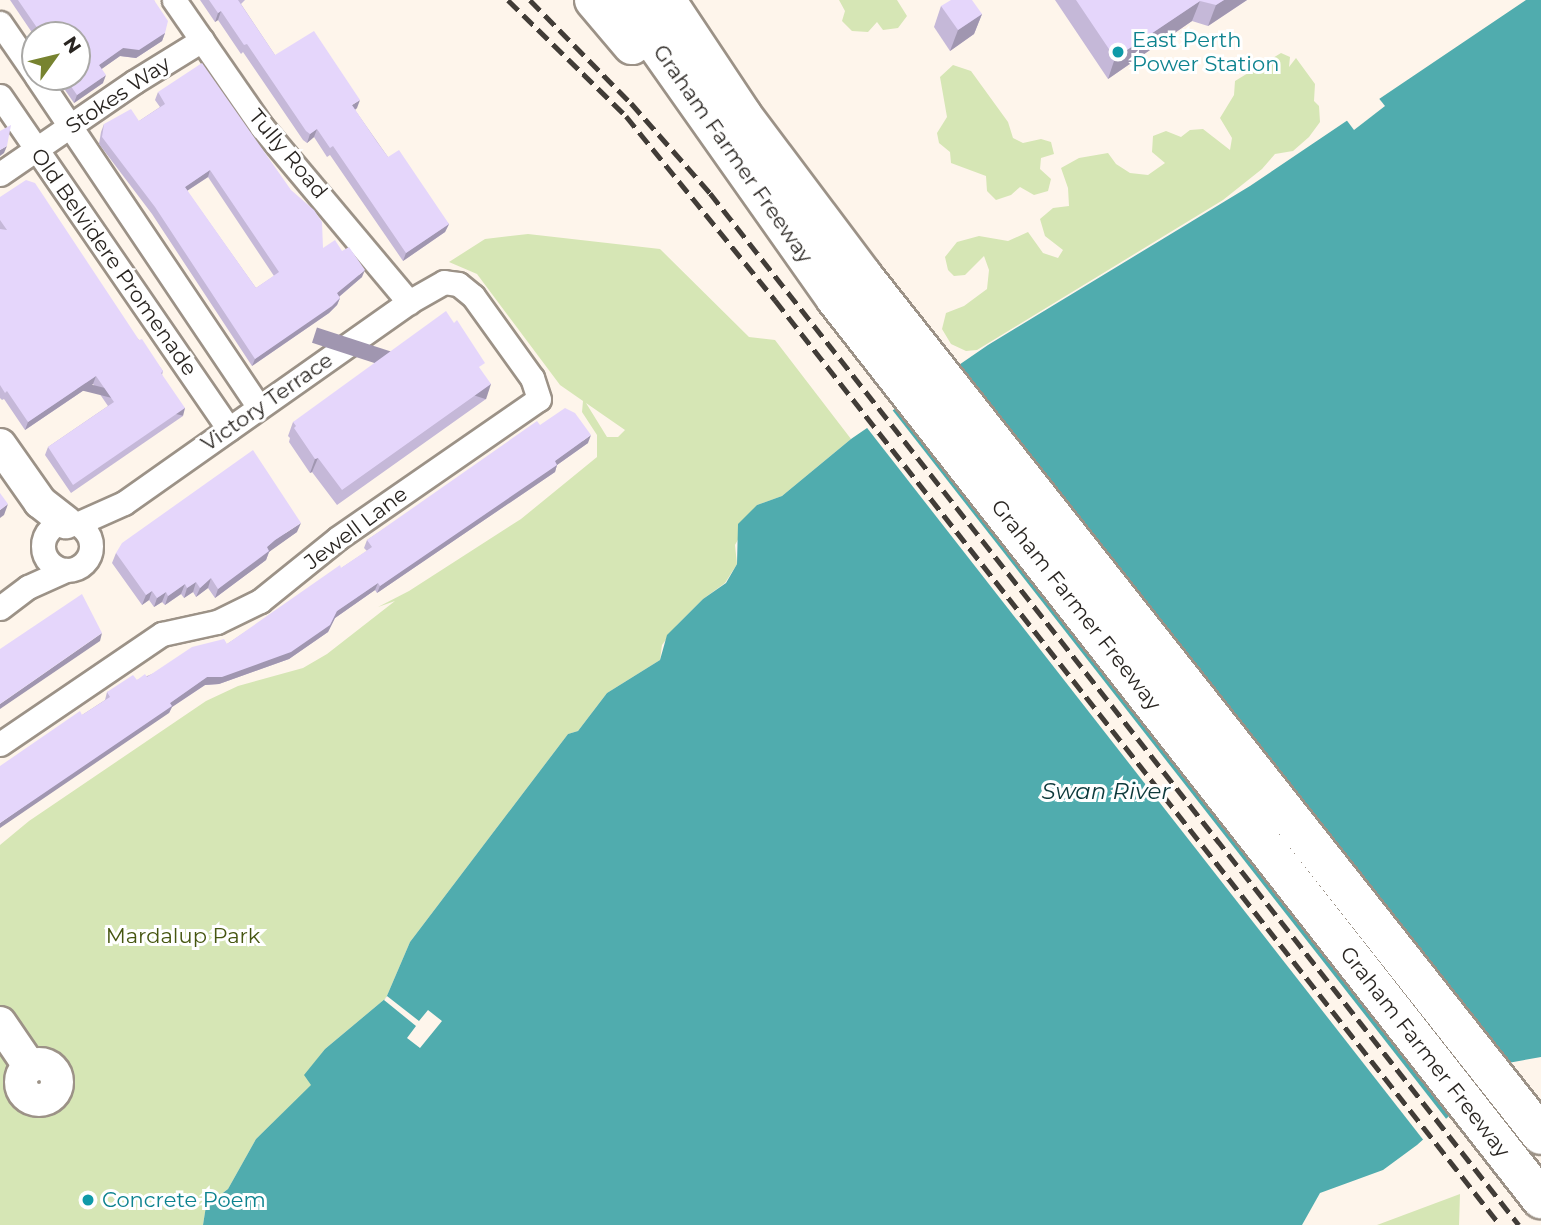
<!DOCTYPE html>
<html>
<head>
<meta charset="utf-8">
<style>
	body { margin:0 }
	#map { position:relative; width:1541px; height:1225px; overflow:hidden; background:#fef5eb; font-family:Montserrat,sans-serif }
	div>[style] { position:absolute }
	.green>* { inset:0; background:#d6e6b5 }
	.water>* { inset:0; background:#50acae }
	.pier>* { inset:0; background:#fef5eb; transform-origin:0 0 }
	.roads { filter:drop-shadow(2px 0 #9c9287) drop-shadow(-2px 0 #9c9287) drop-shadow(0 2px #9c9287) drop-shadow(0 -2px #9c9287) }
	.street>* { height:23px; margin:-11.5px; padding:0 11.5px; transform-origin:11.5px; border-radius:11.5px; background:#fff }
	.street>.ring { margin:-11.5px; padding:0; box-sizing:content-box; background:none; border:23px solid #fff; border-radius:50% }
	.secondary>* { height:32px; margin:-16px; padding:0 16px; transform-origin:16px; border-radius:16px; background:#fff }
	.secondary>.ring { margin:-16px; padding:0; box-sizing:content-box; background:none; border:32px solid #fff; border-radius:50% }
	.highway>* { height:38px; margin:-19px; padding:0 19px; transform-origin:19px; border-radius:19px; background:#fff }
	.rail>* { height:5px; margin-top:-2.5px; transform-origin:0; background:repeating-linear-gradient(90deg,#413c37 0 14px,transparent 0 21px) }
	.wall>* { inset:0; background:#c5b8d8 }
	.shaded-wall>* { inset:0; background:#a096b0; transform-origin:0 0 }
	.building>* { inset:0; background:#e5d6fb }
	.dots>* { width:19px; height:19px; translate:-50% -50%; box-sizing:border-box; border:4px solid #fff; border-radius:50% }
	span { translate:-50% -50%; white-space:nowrap; text-align:center; line-height:1.15; -webkit-text-stroke:6px #fff; paint-order:stroke }
	.culture-label { font-size:21px; color:#0d838f }
	.left { translate:0 -50%; text-align:left }
	.street-label { font-size:21px; color:#292521 }
	.park-label { font-size:21px; color:#465611 }
	.water-label { font-size:23px; color:#0d393b; font-style:italic }
	.north { position:absolute; left:21px; top:21px; width:70px; height:70px; box-sizing:border-box; background:#fff; border:2px solid #a9a8a6; border-radius:50%; rotate:56deg; font-size:19px; font-weight:700; line-height:28px; text-align:center; color:#292521 }
	.north::after { content:''; display:block; margin:auto; width:24px; height:32px; background:#778330; clip-path:polygon(50% 0,100% 100%,50% 72%,0 100%) }
</style>
</head>
<body>
<div id="map">
	<div class="green">
		<div style="clip-path:polygon(839px 0,897px 0,907px 16px,898px 28px,883px 30px,877px 22px,868px 32px,852px 31px,842px 21px,845px 11px)"></div>
		<div style="clip-path:polygon(1281px 53px,1290px 57px,1289px 67px,1296px 58px,1315px 84px,1314px 101px,1319px 106px,1320px 122px,1309px 137px,1293px 151px,1275px 154px,1262px 169px,1223px 200px,977px 350px,966px 351px,951px 344px,942px 329px,946px 313px,964px 306px,987px 289px,989px 270px,984px 256px,965px 275px,954px 276px,948px 270px,945px 257px,957px 242px,979px 236px,1008px 241px,1028px 232px,1043px 253px,1058px 258px,1063px 250px,1045px 236px,1040px 219px,1053px 208px,1069px 206px,1068px 188px,1061px 168px,1079px 158px,1108px 153px,1116px 164px,1130px 173px,1148px 175px,1165px 163px,1152px 152px,1153px 136px,1166px 131px,1181px 137px,1190px 130px,1203px 129px,1230px 150px,1232px 138px,1220px 118px,1234px 95px,1235px 81px)"></div>
		<div style="clip-path:polygon(953px 65px,971px 71px,1008px 122px,1013px 138px,1023px 143px,1041px 139px,1051px 142px,1054px 154px,1041px 158px,1040px 169px,1051px 179px,1048px 191px,1034px 195px,1020px 187px,1011px 195px,996px 200px,987px 191px,986px 176px,951px 163px,950px 152px,939px 143px,937px 133px,947px 117px,940px 77px)"></div>
		<div style="clip-path:polygon(evenodd,528px 234px,660px 249px,749px 337px,775px 340px,851px 439px,782px 496px,757px 505px,735px 545px,737px 564px,725px 583px,703px 599px,677px 625px,662px 645px,660px 660px,607px 693px,578px 731px,568px 734px,410px 942px,386px 998px,325px 1049px,305px 1075px,312px 1085px,256px 1139px,228px 1189px,206px 1206px,203px 1225px,0 1225px,0 845px,29px 821px,206px 701px,238px 686px,303px 668px,327px 654px,395px 601px,378px 607px,409px 591px,521px 519px,597px 457px,597px 435px,582px 412px,583px 401px,560px 385px,477px 274px,449px 262px,485px 239px,528px 234px,586px 403px,625px 430px,618px 437px,607px 437px,586px 403px)"></div>
		<div style="clip-path:polygon(1460px 1194px,1459px 1225px,1377px 1225px)"></div>
	</div>
	<div class="water">
		<div style="clip-path:polygon(1526px 0,1541px 0,1541px 1057px,1508px 1063px,1417px 1145px,1383px 1170px,1320px 1193px,1302px 1225px,203px 1225px,206px 1206px,228px 1189px,256px 1139px,311px 1085px,304px 1075px,325px 1049px,386px 998px,410px 942px,568px 734px,578px 731px,607px 693px,660px 660px,667px 635px,703px 599px,726px 583px,737px 564px,738px 524px,757px 505px,782px 496px,851px 439px,988px 345px,1250px 186px)"></div>
	</div>
	<div class="pier">
		<div style="clip-path:polygon(1377px 96px,1385px 106px,1354px 130px,1345px 118px)"></div>
		<div style="left:890px;top:407px;width:907px;height:31px;rotate:52deg"></div>
		<div style="clip-path:polygon(387px 996px,419px 1021px,428px 1010px,442px 1021px,420px 1048px,407px 1038px,416px 1026px,384px 1000px)"></div>
	</div>
	<div class="roads">
		<div class="street">
			<div style="left:174px;top:0;width:155px;rotate:55.3deg"></div>
			<div style="left:262px;top:127px;width:229px;rotate:50deg"></div>
			<div style="left:0;top:23px;width:62px;rotate:55.5deg"></div>
			<div style="left:37px;top:77px;width:398px;rotate:56.1deg"></div>
			<div style="left:0;top:96px;width:404px;rotate:55.5deg"></div>
			<div style="left:0;top:174px;width:163px;rotate:-34.5deg"></div>
			<div style="left:134px;top:82px;width:80px;rotate:-31.7deg"></div>
			<div class="ring" style="left:43px;top:522px;width:25px;height:25px"></div>
			<div style="left:0;top:608px;width:35px;rotate:-37deg"></div>
			<div style="left:28px;top:587px;width:42px;rotate:-24.1deg"></div>
			<div style="left:0;top:744px;width:196px;rotate:-34.2deg"></div>
			<div style="left:162px;top:634px;width:56px;rotate:-12.3deg"></div>
			<div style="left:217px;top:622px;width:48px;rotate:-26deg"></div>
			<div style="left:260px;top:601px;width:100px;rotate:-38.9deg"></div>
			<div style="left:338px;top:538px;width:244px;rotate:-34.7deg"></div>
			<div style="left:539px;top:399px;width:22px;rotate:-108deg"></div>
			<div style="left:532px;top:378px;width:101px;rotate:-125.7deg"></div>
			<div style="left:473px;top:296px;width:19px;rotate:-141deg"></div>
			<div style="left:458px;top:284px;width:14px;rotate:-172deg"></div>
			<div style="left:444px;top:282px;width:40px;rotate:150.3deg"></div>
			<div style="left:409px;top:302px;width:349px;rotate:144.8deg"></div>
			<div style="left:124px;top:503px;width:51px;rotate:155.9deg"></div>
		</div>
		<div class="secondary">
			<div style="left:0;top:445px;width:70px;rotate:54.9deg"></div>
			<div style="left:40px;top:502px;width:33px;rotate:38deg"></div>
			<div style="left:0;top:1023px;width:53px;rotate:55.7deg"></div>
			<div class="ring" style="left:21px;top:1064px;width:4px;height:4px"></div>
		</div>
		<div class="highway">
			<div style="left:594px;top:0;width:59px;rotate:49.8deg"></div>
			<div style="left:625px;top:0;width:365px;rotate:54.8deg"></div>
			<div style="left:835px;top:298px;width:1145px;rotate:51.92deg"></div>
			<div style="left:666px;top:0;width:139px;rotate:56.4deg"></div>
			<div style="left:743px;top:116px;width:200px;rotate:53.1deg"></div>
			<div style="left:863px;top:276px;width:1094px;rotate:51.72deg"></div>
		</div>
	</div>
	<div class="rail">
		<div style="left:508px;top:0;width:165px;rotate:44.5deg"></div>
		<div style="left:626px;top:116px;width:237px;rotate:51deg"></div>
		<div style="left:775px;top:300px;width:1175px;rotate:51.91deg"></div>
		<div style="left:530px;top:0;width:144px;rotate:45.6deg"></div>
		<div style="left:631px;top:103px;width:120px;rotate:48.7deg"></div>
		<div style="left:710px;top:193px;width:1311px;rotate:51.91deg"></div>
	</div>
	<div class="wall">
		<div style="clip-path:polygon(10px 0,154px 0,165px 33px,162px 41px,136px 58px,120px 56px,101px 69px,103px 83px,74px 103px,65px 90px,67px 85px,62px 77px,77px 77px,77px 35px,35px 35px,35px 37px)"></div>
		<div style="clip-path:polygon(200px 0,245px 0,241px 4px,275px 55px,357px 108px,355px 110px,388px 157px,449px 224px,445px 232px,403px 261px,330px 155px,327px 157px,314px 137px,307px 143px,303px 140px,243px 52px,241px 54px,218px 20px,215px 22px)"></div>
		<div style="clip-path:polygon(1055px 0,1247px 0,1208px 26px,1192px 21px,1108px 79px)"></div>
		<div style="clip-path:polygon(941px 6px,982px 14px,974px 34px,950px 51px,934px 27px)"></div>
		<div style="clip-path:polygon(evenodd,158px 92px,323px 248px,362px 277px,339px 297px,340px 298px,337px 305px,329px 313px,252px 366px,152px 214px,99px 144px,101px 132px,104px 124px,139px 121px,160px 107px,155px 100px,158px 92px,208px 177px,274px 276px,256px 288px,187px 191px,208px 177px)"></div>
		<div style="clip-path:polygon(0 197px,139px 340px,163px 371px,162px 375px,183px 416px,71px 493px,45px 455px,48px 447px,108px 406px,93px 384px,25px 430px,4px 399px,2px 400px,0 398px)"></div>
		<div style="clip-path:polygon(482px 372px,486px 399px,337px 505px,312px 472px,310px 473px,289px 442px,290px 438px,288px 436px,293px 422px)"></div>
		<div style="clip-path:polygon(540px 425px,588px 443px,557px 465px,555px 472px,377px 593px,375px 590px,335px 618px,328px 632px,289px 659px,219px 684px,205px 685px,172px 707px,169px 713px,82px 715px,105px 700px,107px 692px,227px 644px,367px 551px,364px 548px,367px 540px)"></div>
		<div style="clip-path:polygon(297px 532px,272px 549px,269px 552px,266px 560px,215px 598px,208px 588px,196px 597px,193px 592px,184px 598px,181px 594px,165px 605px,162px 602px,154px 607px,149px 600px,142px 605px,112px 563px,116px 553px)"></div>
	</div>
	<div class="shaded-wall">
		<div style="clip-path:polygon(1224px 0,1247px 0,1208px 26px,1216px 5px)"></div>
		<div style="clip-path:polygon(1200px 1px,1192px 21px,1108px 79px,1115px 58px)"></div>
		<div style="clip-path:polygon(221px 11px,218px 20px,215px 22px,218px 13px)"></div>
		<div style="clip-path:polygon(982px 14px,974px 34px,950px 51px,958px 30px)"></div>
		<div style="clip-path:polygon(165px 33px,162px 41px,136px 58px,120px 56px,96px 73px,99px 65px,123px 48px)"></div>
		<div style="clip-path:polygon(106px 75px,103px 83px,74px 103px,77px 95px)"></div>
		<div style="clip-path:polygon(360px 100px,357px 108px,349px 114px,352px 105px)"></div>
		<div style="clip-path:polygon(317px 129px,314px 137px,307px 143px,310px 134px)"></div>
		<div style="clip-path:polygon(7px 146px,4px 153px,0 156px,0 150px)"></div>
		<div style="clip-path:polygon(210px 170px,208px 177px,182px 194px,185px 187px)"></div>
		<div style="clip-path:polygon(449px 224px,445px 232px,403px 261px,406px 253px)"></div>
		<div style="clip-path:polygon(365px 270px,362px 277px,334px 301px,337px 293px)"></div>
		<div style="clip-path:polygon(340px 298px,337px 305px,329px 313px,252px 366px,255px 359px)"></div>
		<div style="clip-path:polygon(96px 376px,93px 384px,25px 430px,28px 422px)"></div>
		<div style="left:491px;top:384px;width:16px;height:183px;rotate:108deg"></div>
		<div style="left:185px;top:408px;width:8px;height:136px;rotate:104deg"></div>
		<div style="clip-path:polygon(591px 435px,588px 443px,557px 465px,555px 472px,377px 593px,380px 586px)"></div>
		<div style="clip-path:polygon(318px 458px,312px 472px,310px 473px,315px 459px)"></div>
		<div style="clip-path:polygon(8px 504px,4px 515px,0 518px,0 510px)"></div>
		<div style="clip-path:polygon(301px 523px,297px 532px,269px 552px,266px 560px,215px 598px,218px 589px,275px 540px)"></div>
		<div style="clip-path:polygon(211px 578px,208px 588px,196px 597px,200px 588px)"></div>
		<div style="clip-path:polygon(196px 582px,193px 592px,184px 598px,187px 588px)"></div>
		<div style="clip-path:polygon(378px 583px,375px 590px,335px 618px,328px 632px,289px 659px,219px 684px,205px 685px,172px 707px,169px 713px,0 828px,0 823px,207px 677px,337px 611px)"></div>
		<div style="clip-path:polygon(185px 584px,181px 594px,165px 605px,168px 596px)"></div>
		<div style="clip-path:polygon(152px 591px,149px 600px,142px 605px,146px 595px)"></div>
		<div style="clip-path:polygon(166px 592px,162px 602px,154px 607px,157px 598px)"></div>
		<div style="clip-path:polygon(102px 633px,100px 641px,0 709px,0 704px)"></div>
	</div>
	<div class="building">
		<div style="clip-path:polygon(18px 0,154px 0,168px 21px,165px 33px,139px 50px,123px 48px,99px 65px,106px 75px,77px 95px,68px 82px,72px 80px,70px 77px,77px 77px,77px 35px,42px 35px)"></div>
		<div style="clip-path:polygon(209px 0,238px 0,275px 55px,314px 31px,360px 100px,352px 105px,377px 142px,388px 157px,399px 150px,449px 224px,406px 253px,333px 146px,330px 148px,317px 129px,310px 134px,306px 131px,247px 44px,244px 45px,221px 11px,218px 13px)"></div>
		<div style="clip-path:polygon(951px 0,972px 0,982px 14px,958px 30px,941px 6px)"></div>
		<div style="clip-path:polygon(1076px 0,1224px 0,1216px 5px,1200px 1px,1115px 58px)"></div>
		<div style="clip-path:polygon(evenodd,202px 63px,291px 190px,314px 210px,322px 222px,323px 248px,335px 240px,342px 251px,349px 247px,365px 270px,337px 293px,340px 298px,332px 306px,255px 359px,155px 207px,102px 137px,104px 124px,131px 109px,139px 121px,165px 104px,158px 92px,202px 63px,210px 170px,279px 272px,256px 288px,185px 187px,210px 170px)"></div>
		<div style="clip-path:polygon(11px 125px,7px 146px,0 150px,0 131px)"></div>
		<div style="clip-path:polygon(26px 180px,35px 183px,139px 340px,142px 339px,163px 371px,161px 373px,185px 408px,73px 485px,48px 447px,114px 402px,96px 376px,28px 422px,7px 391px,5px 393px,0 385px,0 229px,7px 230px,0 220px,0 197px)"></div>
		<div style="clip-path:polygon(446px 311px,454px 323px,457px 320px,485px 363px,479px 367px,491px 384px,342px 490px,318px 458px,315px 459px,294px 428px,296px 426px,293px 422px)"></div>
		<div style="clip-path:polygon(565px 408px,575px 413px,591px 435px,555px 461px,557px 465px,380px 586px,378px 583px,337px 611px,330px 625px,291px 652px,222px 677px,207px 677px,170px 703px,172px 706px,0 823px,0 766px,80px 711px,82px 715px,110px 697px,107px 692px,133px 675px,137px 680px,145px 674px,147px 677px,192px 647px,224px 639px,227px 644px,340px 565px,341px 568px,372px 547px,367px 540px,537px 421px,540px 425px)"></div>
		<div style="clip-path:polygon(253px 450px,301px 523px,275px 540px,267px 547px,269px 551px,218px 589px,211px 578px,200px 588px,196px 582px,187px 588px,185px 584px,168px 596px,166px 592px,157px 598px,152px 591px,146px 595px,116px 553px,122px 543px)"></div>
		<div style="clip-path:polygon(0 493px,8px 504px,0 510px)"></div>
		<div style="clip-path:polygon(82px 594px,102px 633px,0 704px,0 649px)"></div>
	</div>
	<div class="dots">
		<div style="left:1118px;top:52px;background:#0f9aa8"></div>
		<div style="left:88px;top:1200px;background:#0f9aa8"></div>
	</div>
	<div class="culture-label">
		<span class="left" style="left:1132px;top:52px">East Perth<br>Power Station</span>
		<span class="left" style="left:102px;top:1200px">Concrete Poem</span>
	</div>
	<div class="street-label">
		<span style="left:118px;top:95px;rotate:-34deg">Stokes Way</span>
		<span style="left:288px;top:154px;rotate:50deg">Tully Road</span>
		<span style="left:733px;top:154px;rotate:55deg">Graham Farmer Freeway</span>
		<span style="left:114px;top:262px;rotate:55deg">Old Belvidere Promenade</span>
		<span style="left:267px;top:402px;rotate:-35deg">Victory Terrace</span>
		<span style="left:356px;top:528px;rotate:-37deg">Jewell Lane</span>
		<span style="left:1076px;top:605px;rotate:52deg">Graham Farmer Freeway</span>
		<span style="left:1425px;top:1052px;rotate:52deg">Graham Farmer Freeway</span>
	</div>
	<div class="park-label">
		<span style="left:183px;top:936px">Mardalup Park</span>
	</div>
	<div class="water-label">
		<span style="left:1106px;top:791px">Swan River</span>
	</div>
	<div class="north">N</div>
</div>
</body>
</html>
